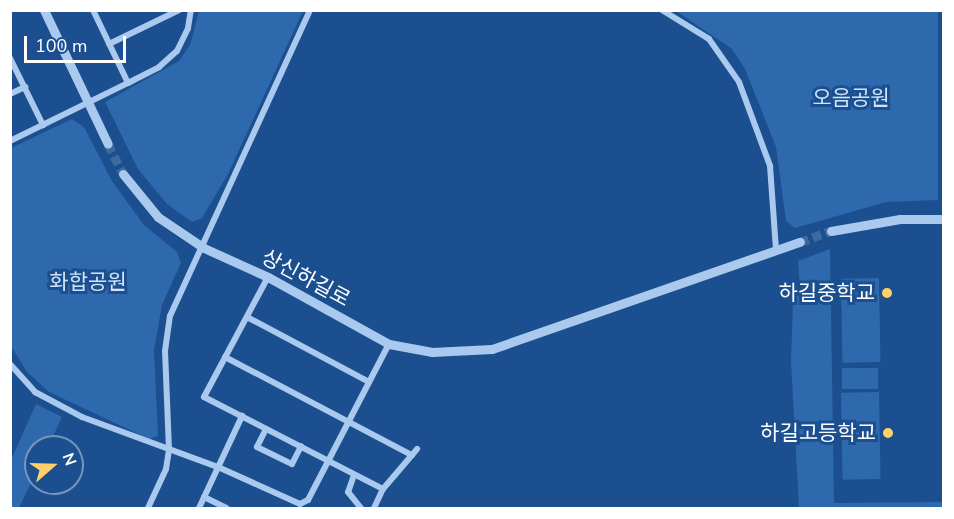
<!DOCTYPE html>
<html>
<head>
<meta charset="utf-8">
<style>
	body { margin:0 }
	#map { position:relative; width:954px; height:519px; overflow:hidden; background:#1b4f8f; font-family:"Nunito Sans","Noto Sans KR",sans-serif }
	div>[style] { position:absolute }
	.green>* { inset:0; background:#2e69ad; transform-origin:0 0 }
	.tertiary-tunnel>* { height:9px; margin-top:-4.5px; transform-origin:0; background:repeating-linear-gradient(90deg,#3d69a0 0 9px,transparent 0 13.5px) }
	.minor>* { height:6px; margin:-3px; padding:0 3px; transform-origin:3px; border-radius:3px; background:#a9c9ee }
	.tertiary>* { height:9px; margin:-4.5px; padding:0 4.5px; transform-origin:4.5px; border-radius:4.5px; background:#a9c9ee }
	.dots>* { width:16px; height:16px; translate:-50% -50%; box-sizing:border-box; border:3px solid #1b4f8f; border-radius:50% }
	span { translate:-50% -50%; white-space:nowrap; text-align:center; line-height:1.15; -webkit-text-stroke:6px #1b4f8f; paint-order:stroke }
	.park-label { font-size:21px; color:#cfe3fa }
	.street-label { font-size:21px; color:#fff }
	.poi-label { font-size:21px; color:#fff }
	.right { translate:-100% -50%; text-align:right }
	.frame { position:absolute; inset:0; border:12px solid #fff; pointer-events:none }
	.north { position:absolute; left:24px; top:435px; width:60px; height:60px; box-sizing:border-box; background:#1b4f8f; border:2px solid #7695bc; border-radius:50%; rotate:70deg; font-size:16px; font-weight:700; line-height:24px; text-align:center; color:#fff }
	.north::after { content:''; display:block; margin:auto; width:21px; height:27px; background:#ffd166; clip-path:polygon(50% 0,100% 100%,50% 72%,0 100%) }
	.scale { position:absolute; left:24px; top:36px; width:102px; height:27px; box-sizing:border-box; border:3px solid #fff; border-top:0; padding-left:8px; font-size:18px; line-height:21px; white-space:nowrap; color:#fff; -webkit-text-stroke:4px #1b4f8f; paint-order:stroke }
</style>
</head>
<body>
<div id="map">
	<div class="green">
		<div style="clip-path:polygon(199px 11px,303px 11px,228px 174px,202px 218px,192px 222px,167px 204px,138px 169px,105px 102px,179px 61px,190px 45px)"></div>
		<div style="clip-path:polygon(676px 11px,938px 11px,938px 200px,886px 202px,795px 228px,786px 221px,776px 147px,745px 69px,732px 49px)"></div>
		<div style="clip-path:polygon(72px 119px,84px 127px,112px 181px,144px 225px,177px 252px,181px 263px,162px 305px,154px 350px,158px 436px,149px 439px,49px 392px,27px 372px,11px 346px,11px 148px)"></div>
		<div style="clip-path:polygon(830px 249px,834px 503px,943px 502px,943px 508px,799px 508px,791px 362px,793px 301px,800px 287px,798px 261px)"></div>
		<div style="left:879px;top:278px;width:84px;height:38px;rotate:89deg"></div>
		<div style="left:878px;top:368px;width:21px;height:36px;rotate:90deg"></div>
		<div style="left:879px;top:392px;width:87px;height:38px;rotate:89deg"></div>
		<div style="clip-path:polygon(36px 404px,62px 417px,48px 447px,36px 447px,36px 472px,19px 508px,11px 508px,11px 460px)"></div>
	</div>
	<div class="tertiary-tunnel">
		<div style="left:108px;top:144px;width:34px;rotate:63deg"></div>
		<div style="left:800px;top:242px;width:33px;rotate:-20deg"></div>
	</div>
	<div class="minor">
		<div style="left:93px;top:10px;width:81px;rotate:64.4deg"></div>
		<div style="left:128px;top:83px;width:35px;rotate:-27deg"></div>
		<div style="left:159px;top:67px;width:24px;rotate:-42deg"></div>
		<div style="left:177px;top:51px;width:25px;rotate:-64deg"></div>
		<div style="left:188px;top:28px;width:18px;rotate:-81deg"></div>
		<div style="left:662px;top:10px;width:55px;rotate:31.7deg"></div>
		<div style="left:709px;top:39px;width:52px;rotate:55.1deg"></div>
		<div style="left:739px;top:82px;width:90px;rotate:69.7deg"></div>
		<div style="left:770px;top:166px;width:83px;rotate:85.9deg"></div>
		<div style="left:109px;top:44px;width:78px;rotate:-25.9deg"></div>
		<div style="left:10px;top:58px;width:75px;rotate:63.8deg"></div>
		<div style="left:10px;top:94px;width:17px;rotate:-25deg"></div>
		<div style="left:10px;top:141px;width:131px;rotate:-26.2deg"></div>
		<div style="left:268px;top:277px;width:136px;rotate:118.1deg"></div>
		<div style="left:204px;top:397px;width:201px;rotate:27.2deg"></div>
		<div style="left:383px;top:489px;width:45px;rotate:-49.5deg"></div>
		<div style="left:247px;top:317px;width:138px;rotate:28deg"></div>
		<div style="left:225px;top:357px;width:211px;rotate:27.7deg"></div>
		<div style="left:412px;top:455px;width:8px;rotate:-50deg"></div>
		<div style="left:10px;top:364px;width:38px;rotate:48deg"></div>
		<div style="left:35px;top:392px;width:53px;rotate:28deg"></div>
		<div style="left:82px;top:417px;width:145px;rotate:20.2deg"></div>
		<div style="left:218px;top:467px;width:90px;rotate:24.3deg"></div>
		<div style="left:300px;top:504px;width:9px;rotate:-27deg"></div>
		<div style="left:308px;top:500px;width:176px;rotate:-62.6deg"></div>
		<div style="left:266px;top:429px;width:20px;rotate:117deg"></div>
		<div style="left:257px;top:447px;width:39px;rotate:26deg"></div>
		<div style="left:292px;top:464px;width:20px;rotate:-63deg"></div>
		<div style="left:354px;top:475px;width:18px;rotate:109deg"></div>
		<div style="left:348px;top:492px;width:21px;rotate:51deg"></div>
		<div style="left:204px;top:497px;width:25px;rotate:26deg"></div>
		<div style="left:148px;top:508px;width:43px;rotate:-65.2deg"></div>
		<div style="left:166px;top:469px;width:19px;rotate:-81deg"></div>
		<div style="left:169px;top:450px;width:99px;rotate:-92.3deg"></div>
		<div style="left:165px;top:351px;width:35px;rotate:-82deg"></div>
		<div style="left:170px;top:316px;width:337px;rotate:-65.4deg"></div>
		<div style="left:199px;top:508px;width:102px;rotate:-64.9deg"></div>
		<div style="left:374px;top:508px;width:21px;rotate:-65deg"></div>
	</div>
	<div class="tertiary">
		<div style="left:44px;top:10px;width:148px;rotate:64.5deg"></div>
		<div style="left:123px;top:174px;width:55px;rotate:50.9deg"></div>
		<div style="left:158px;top:217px;width:55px;rotate:34deg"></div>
		<div style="left:204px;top:248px;width:70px;rotate:24.4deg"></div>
		<div style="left:268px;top:277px;width:138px;rotate:29deg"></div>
		<div style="left:389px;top:344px;width:44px;rotate:10.5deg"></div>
		<div style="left:432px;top:352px;width:60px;rotate:-2.9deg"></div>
		<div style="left:492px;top:349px;width:326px;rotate:-19.2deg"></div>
		<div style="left:831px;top:231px;width:70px;rotate:-9.9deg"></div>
		<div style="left:900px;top:219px;width:44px"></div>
	</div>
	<div class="dots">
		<div style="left:887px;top:293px;background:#ffd166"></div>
		<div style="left:888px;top:433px;background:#ffd166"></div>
	</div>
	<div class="park-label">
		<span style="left:851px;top:98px">오음공원</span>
		<span style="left:88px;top:282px">화합공원</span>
	</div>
	<div class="street-label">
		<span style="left:306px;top:278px;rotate:28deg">상신하길로</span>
	</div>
	<div class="poi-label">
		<span class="right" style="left:875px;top:293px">하길중학교</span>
		<span class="right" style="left:876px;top:433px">하길고등학교</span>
	</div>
	<div class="frame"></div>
	<div class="north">N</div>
	<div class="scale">100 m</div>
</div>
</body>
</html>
